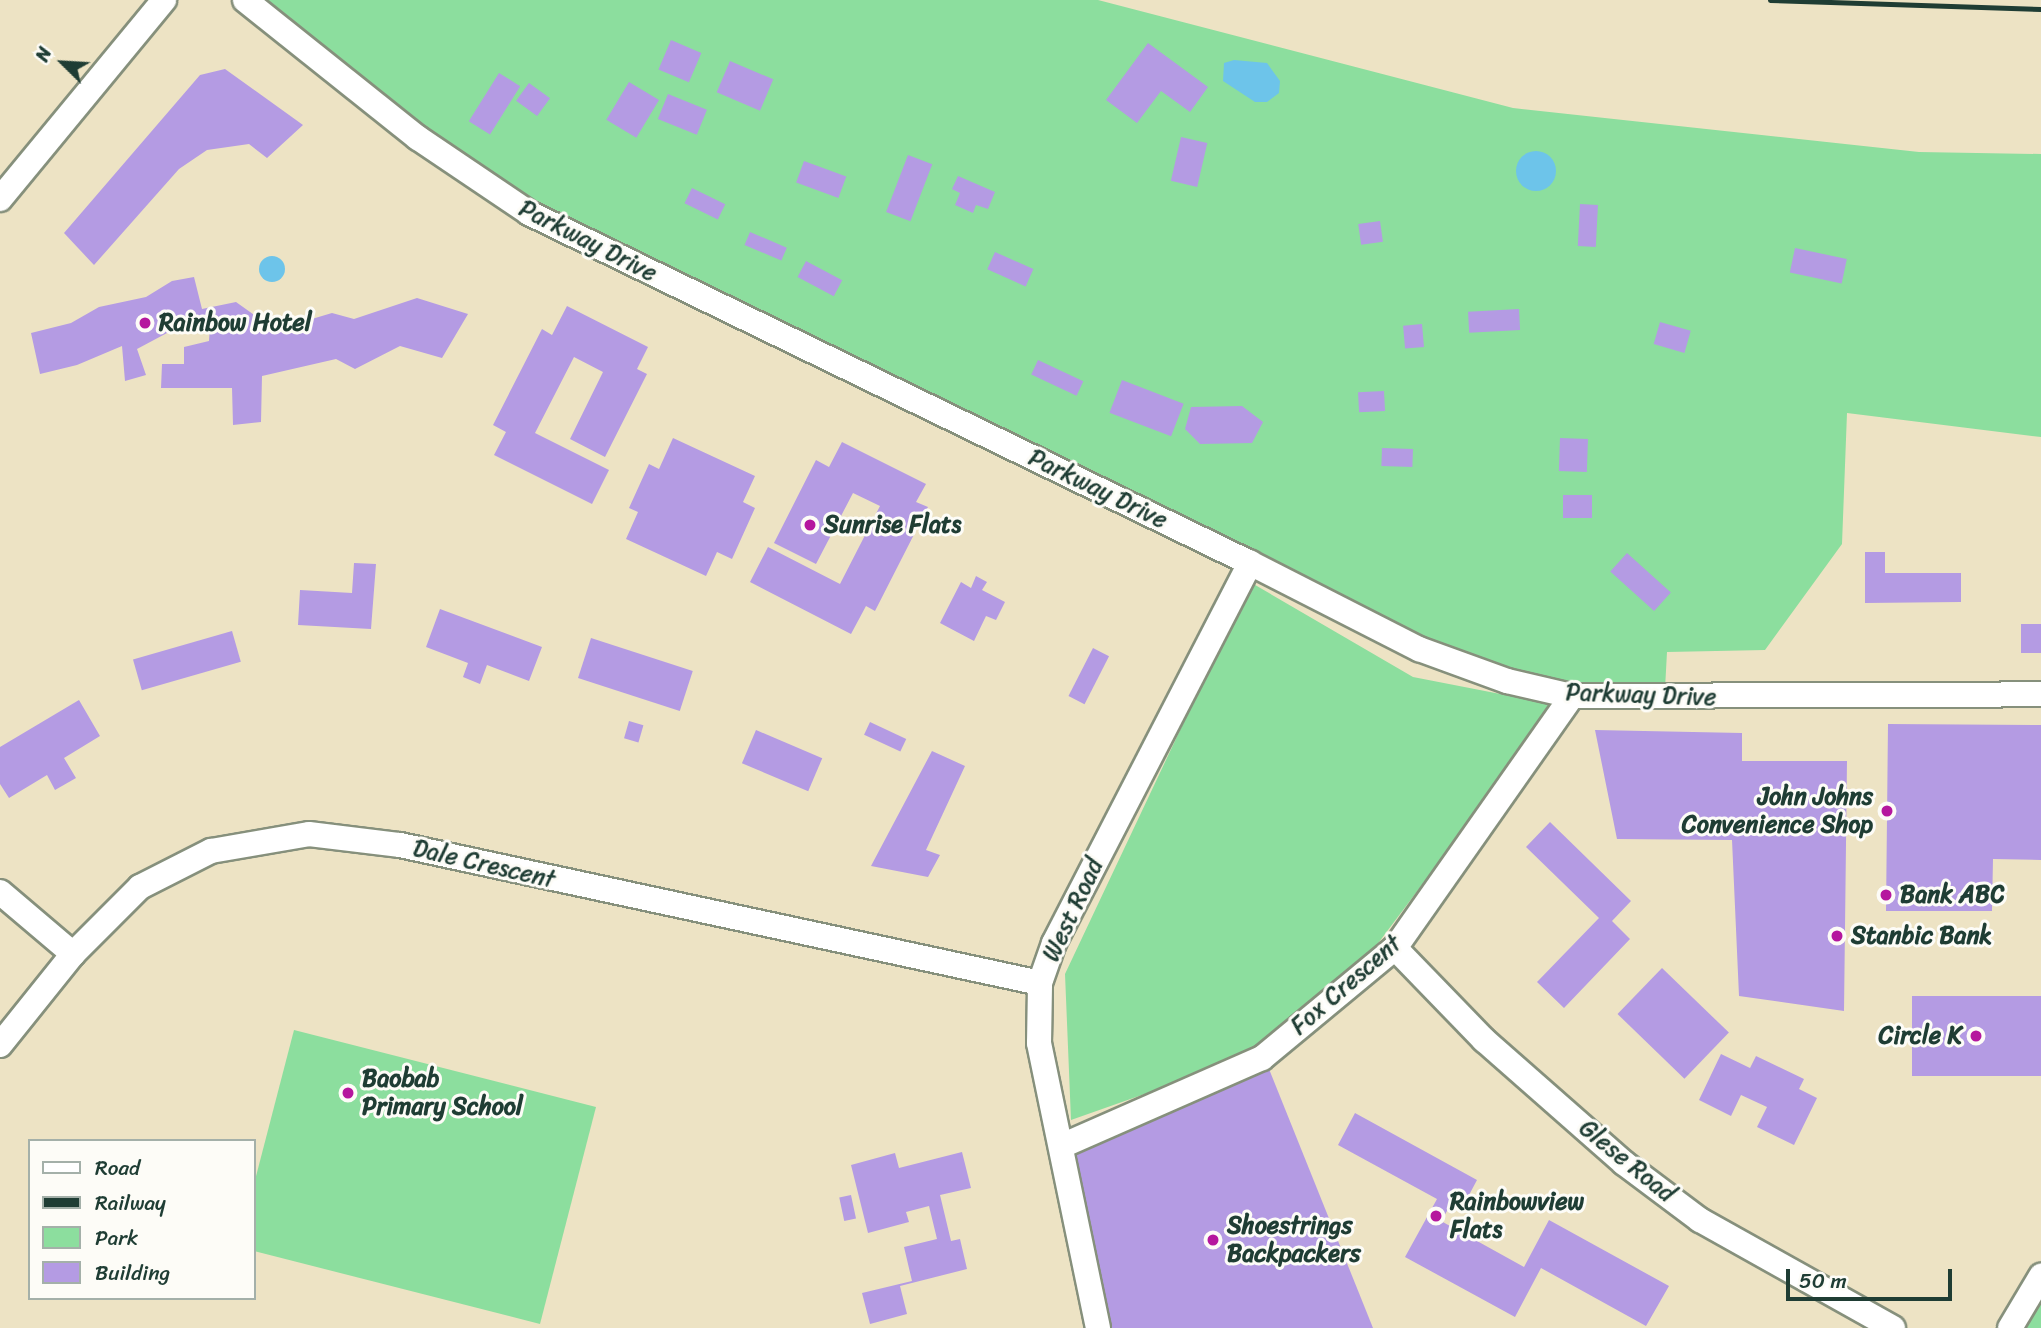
<!DOCTYPE html>
<html>
<head>
<meta charset="utf-8">
<style>
	body { margin:0 }
	#map { position:relative; width:2041px; height:1328px; overflow:hidden; background:#ede3c4; font-family:Sriracha,sans-serif }
	div>[style] { position:absolute }
	.green>* { inset:0; background:#8cde9e }
	.water>* { inset:0; background:#6dc4ea }
	.round { border-radius:50% }
	.building>* { inset:0; background:#b49be3; transform-origin:0 0 }
	.roads { filter:drop-shadow(2px 0 #86907c) drop-shadow(-2px 0 #86907c) drop-shadow(0 2px #86907c) drop-shadow(0 -2px #86907c) }
	.minor>* { height:24px; margin:-12px; padding:0 12px; transform-origin:12px; border-radius:12px; background:#fff }
	.rail>* { height:5px; margin:-2.5px; padding:0 2.5px; transform-origin:2.5px; border-radius:2.5px; background:#1f3d34 }
	.dots>* { width:19px; height:19px; translate:-50% -50%; box-sizing:border-box; border:4px solid #fdfcf7; border-radius:50% }
	span { translate:-50% -50%; white-space:nowrap; text-align:center; line-height:1.15; -webkit-text-stroke:6px #fdfcf7; paint-order:stroke }
	.street-label { font-size:24px; color:#1f3d34 }
	.poi-label { font-size:24px; color:#1f3d34; font-weight:700 }
	.left { translate:0 -50%; text-align:left }
	.right { translate:-100% -50%; text-align:right }
	.legend { position:absolute; left:28px; top:1139px; width:228px; height:161px; box-sizing:border-box; background:#fdfcf7; border:2px solid #a4b0a9; margin:0; padding:9px 12px; list-style:none; font-size:21px; color:#1f3d34 }
	.legend li { display:flex; align-items:center; gap:14px; height:35px }
	.legend b { width:35px; border:2px solid #a4b0a9 }
	.north { position:absolute; left:28px; top:28px; width:70px; height:70px; -webkit-text-stroke:5px #fdfcf7; paint-order:stroke; rotate:294deg; font-size:19px; font-weight:700; line-height:28px; text-align:center; color:#1f3d34 }
	.north::after { content:''; display:block; margin:auto; width:24px; height:32px; background:#1f3d34; clip-path:polygon(50% 0,100% 100%,50% 72%,0 100%) }
	.scale { position:absolute; left:1786px; top:1269px; width:166px; height:32px; box-sizing:border-box; border:4px solid #1f3d34; border-top:0; padding-left:9px; font-size:21px; line-height:24px; white-space:nowrap; color:#1f3d34; -webkit-text-stroke:5px #fdfcf7; paint-order:stroke }
</style>
</head>
<body>
<div id="map">
	<div class="green">
		<div style="clip-path:polygon(245px 0,1098px 0,1513px 108px,1919px 152px,2041px 154px,2041px 437px,1847px 413px,1842px 544px,1765px 650px,1667px 652px,1665px 689px,1566px 693px,1405px 639px,567px 227px,418px 138px)"></div>
		<div style="clip-path:polygon(1250px 582px,1413px 677px,1557px 705px,1373px 950px,1241px 1060px,1071px 1120px,1065px 974px)"></div>
		<div style="clip-path:polygon(294px 1030px,596px 1107px,540px 1324px,254px 1251px,254px 1184px)"></div>
		<div style="clip-path:polygon(2041px 1277px,2041px 1328px,2011px 1328px)"></div>
	</div>
	<div class="water">
		<div style="clip-path:polygon(1234px 60px,1267px 63px,1280px 81px,1279px 93px,1267px 102px,1255px 102px,1223px 81px,1224px 63px)"></div>
		<div class="round" style="left:1516px;top:151px;width:40px;height:40px"></div>
		<div class="round" style="left:259px;top:256px;width:26px;height:26px"></div>
	</div>
	<div class="building">
		<div style="left:671px;top:40px;width:33px;height:32px;rotate:23deg"></div>
		<div style="clip-path:polygon(1148px 43px,1208px 87px,1190px 112px,1161px 91px,1137px 123px,1106px 100px)"></div>
		<div style="left:730px;top:61px;width:47px;height:34px;rotate:23deg"></div>
		<div style="clip-path:polygon(225px 69px,303px 125px,267px 158px,249px 144px,207px 150px,179px 169px,94px 265px,64px 233px,200px 75px)"></div>
		<div style="left:499px;top:73px;width:25px;height:57px;rotate:32deg"></div>
		<div style="left:629px;top:82px;width:35px;height:44px;rotate:31deg"></div>
		<div style="left:529px;top:83px;width:26px;height:22px;rotate:36deg"></div>
		<div style="left:668px;top:94px;width:42px;height:27px;rotate:22deg"></div>
		<div style="left:1181px;top:137px;width:27px;height:45px;rotate:13deg"></div>
		<div style="left:908px;top:155px;width:26px;height:61px;rotate:21deg"></div>
		<div style="left:804px;top:161px;width:45px;height:23px;rotate:20deg"></div>
		<div style="clip-path:polygon(958px 176px,995px 192px,988px 209px,976px 205px,973px 213px,955px 205px,960px 193px,952px 189px)"></div>
		<div style="left:692px;top:188px;width:37px;height:17px;rotate:26deg"></div>
		<div style="left:1580px;top:204px;width:18px;height:42px;rotate:3deg"></div>
		<div style="left:1380px;top:221px;width:21px;height:22px;rotate:82deg"></div>
		<div style="left:750px;top:232px;width:40px;height:14px;rotate:23deg"></div>
		<div style="left:1795px;top:248px;width:53px;height:25px;rotate:12deg"></div>
		<div style="left:995px;top:252px;width:42px;height:19px;rotate:24deg"></div>
		<div style="left:806px;top:261px;width:41px;height:18px;rotate:28deg"></div>
		<div style="clip-path:polygon(194px 277px,202px 309px,236px 302px,275px 330px,332px 313px,354px 319px,417px 298px,468px 314px,442px 358px,400px 346px,355px 369px,336px 359px,262px 376px,261px 422px,233px 425px,232px 388px,161px 388px,162px 364px,184px 364px,184px 347px,209px 341px,210px 325px,167px 333px,137px 349px,146px 375px,125px 381px,122px 346px,77px 365px,40px 374px,31px 333px,71px 323px,99px 307px,146px 297px,172px 281px)"></div>
		<div style="clip-path:polygon(567px 306px,648px 347px,637px 369px,647px 374px,605px 457px,570px 439px,603px 372px,574px 357px,535px 433px,609px 470px,592px 504px,494px 455px,506px 432px,493px 425px,542px 329px,552px 335px)"></div>
		<div style="left:1519px;top:309px;width:21px;height:51px;rotate:87deg"></div>
		<div style="left:1660px;top:322px;width:32px;height:23px;rotate:16deg"></div>
		<div style="left:1422px;top:324px;width:23px;height:19px;rotate:85deg"></div>
		<div style="left:1038px;top:360px;width:50px;height:16px;rotate:25deg"></div>
		<div style="left:1122px;top:380px;width:66px;height:35px;rotate:21deg"></div>
		<div style="left:1384px;top:391px;width:20px;height:26px;rotate:87deg"></div>
		<div style="clip-path:polygon(1242px 406px,1263px 422px,1252px 443px,1200px 444px,1185px 429px,1191px 407px)"></div>
		<div style="clip-path:polygon(673px 438px,755px 476px,743px 502px,755px 508px,732px 559px,717px 552px,706px 576px,626px 539px,638px 512px,629px 508px,649px 464px,659px 469px)"></div>
		<div style="left:1560px;top:438px;width:28px;height:33px;rotate:2deg"></div>
		<div style="clip-path:polygon(842px 442px,926px 484px,916px 502px,928px 507px,875px 611px,866px 606px,851px 634px,750px 582px,768px 547px,840px 584px,880px 506px,853px 493px,816px 564px,774px 543px,816px 460px,829px 467px)"></div>
		<div style="left:1382px;top:448px;width:31px;height:18px;rotate:2deg"></div>
		<div style="left:1563px;top:495px;width:29px;height:23px"></div>
		<div style="clip-path:polygon(1865px 552px,1885px 552px,1885px 573px,1961px 573px,1961px 602px,1865px 603px)"></div>
		<div style="left:1627px;top:553px;width:59px;height:25px;rotate:42deg"></div>
		<div style="clip-path:polygon(354px 563px,376px 564px,371px 629px,298px 625px,300px 590px,352px 593px)"></div>
		<div style="clip-path:polygon(976px 576px,987px 582px,982px 590px,1005px 602px,996px 620px,986px 616px,974px 641px,940px 623px,961px 582px,971px 588px)"></div>
		<div style="clip-path:polygon(440px 609px,542px 647px,529px 681px,487px 665px,480px 684px,463px 677px,468px 663px,426px 647px)"></div>
		<div style="left:2021px;top:624px;width:20px;height:29px"></div>
		<div style="left:232px;top:631px;width:32px;height:103px;rotate:74deg"></div>
		<div style="left:591px;top:638px;width:107px;height:42px;rotate:18deg"></div>
		<div style="left:1093px;top:648px;width:18px;height:54px;rotate:27deg"></div>
		<div style="clip-path:polygon(79px 700px,100px 736px,64px 758px,76px 778px,55px 790px,47px 775px,9px 798px,0 784px,0 747px)"></div>
		<div style="left:629px;top:721px;width:15px;height:18px;rotate:16deg"></div>
		<div style="left:870px;top:722px;width:40px;height:14px;rotate:25deg"></div>
		<div style="clip-path:polygon(1888px 724px,2041px 725px,2041px 860px,1993px 859px,1992px 911px,1886px 911px)"></div>
		<div style="left:756px;top:730px;width:72px;height:36px;rotate:23deg"></div>
		<div style="clip-path:polygon(1595px 730px,1742px 733px,1742px 761px,1847px 761px,1844px 1011px,1739px 996px,1732px 840px,1617px 839px)"></div>
		<div style="clip-path:polygon(932px 751px,965px 766px,926px 850px,940px 855px,928px 877px,871px 866px)"></div>
		<div style="clip-path:polygon(1550px 822px,1631px 901px,1612px 921px,1630px 939px,1564px 1008px,1537px 982px,1599px 918px,1526px 847px)"></div>
		<div style="left:1662px;top:968px;width:93px;height:64px;rotate:44deg"></div>
		<div style="left:1912px;top:996px;width:129px;height:80px"></div>
		<div style="clip-path:polygon(1721px 1054px,1750px 1068px,1756px 1056px,1804px 1079px,1799px 1089px,1817px 1098px,1794px 1145px,1757px 1127px,1767px 1107px,1741px 1095px,1731px 1116px,1699px 1100px)"></div>
		<div style="clip-path:polygon(1267px 1064px,1373px 1328px,1108px 1328px,1068px 1151px)"></div>
		<div style="clip-path:polygon(1355px 1113px,1477px 1180px,1460px 1212px,1450px 1206px,1441px 1221px,1524px 1267px,1549px 1220px,1669px 1286px,1646px 1326px,1541px 1268px,1515px 1317px,1405px 1257px,1437px 1199px,1338px 1145px)"></div>
		<div style="clip-path:polygon(962px 1152px,971px 1188px,940px 1195px,951px 1241px,960px 1239px,967px 1269px,900px 1286px,907px 1314px,870px 1324px,862px 1293px,912px 1281px,904px 1247px,937px 1239px,929px 1206px,906px 1212px,909px 1222px,868px 1233px,851px 1165px,895px 1153px,899px 1168px)"></div>
		<div style="left:851px;top:1195px;width:24px;height:12px;rotate:78deg"></div>
	</div>
	<div class="roads">
		<div class="minor">
			<div style="left:245px;top:0;width:221px;rotate:38.6deg"></div>
			<div style="left:418px;top:138px;width:134px;rotate:34deg"></div>
			<div style="left:529px;top:213px;width:801px;rotate:25.89deg"></div>
			<div style="left:1250px;top:563px;width:190px;rotate:27deg"></div>
			<div style="left:1419px;top:649px;width:94px;rotate:20deg"></div>
			<div style="left:1507px;top:681px;width:67px;rotate:13deg"></div>
			<div style="left:1572px;top:696px;width:469px;rotate:-0.2deg"></div>
			<div style="left:0;top:199px;width:258px;rotate:-50.5deg"></div>
			<div style="left:0;top:892px;width:96px;rotate:40.3deg"></div>
			<div style="left:1395px;top:948px;width:128px;rotate:45.9deg"></div>
			<div style="left:1484px;top:1040px;width:186px;rotate:41.3deg"></div>
			<div style="left:1624px;top:1163px;width:95px;rotate:36.9deg"></div>
			<div style="left:1700px;top:1220px;width:221px;rotate:29.2deg"></div>
			<div style="left:0;top:1045px;width:117px;rotate:-51.3deg"></div>
			<div style="left:73px;top:954px;width:95px;rotate:-45deg"></div>
			<div style="left:140px;top:887px;width:80px;rotate:-26.9deg"></div>
			<div style="left:211px;top:851px;width:99px;rotate:-9.8deg"></div>
			<div style="left:309px;top:834px;width:92px;rotate:6.9deg"></div>
			<div style="left:400px;top:845px;width:655px;rotate:12.17deg"></div>
			<div style="left:1064px;top:1145px;width:216px;rotate:-23.7deg"></div>
			<div style="left:1262px;top:1058px;width:173px;rotate:-39.6deg"></div>
			<div style="left:1395px;top:948px;width:308px;rotate:-54.9deg"></div>
			<div style="left:1098px;top:1328px;width:291px;rotate:-101.7deg"></div>
			<div style="left:1039px;top:1043px;width:60px;rotate:-89deg"></div>
			<div style="left:1040px;top:983px;width:42px;rotate:-70.7deg"></div>
			<div style="left:1054px;top:943px;width:428px;rotate:-62.7deg"></div>
			<div style="left:2010px;top:1328px;width:61px;rotate:-59.2deg"></div>
		</div>
	</div>
	<div class="rail">
		<div style="left:1770px;top:0;width:271px;rotate:1.9deg"></div>
	</div>
	<div class="dots">
		<div style="left:145px;top:323px;background:#b5179e"></div>
		<div style="left:810px;top:525px;background:#b5179e"></div>
		<div style="left:1887px;top:811px;background:#b5179e"></div>
		<div style="left:1886px;top:895px;background:#b5179e"></div>
		<div style="left:1837px;top:936px;background:#b5179e"></div>
		<div style="left:1976px;top:1036px;background:#b5179e"></div>
		<div style="left:348px;top:1093px;background:#b5179e"></div>
		<div style="left:1436px;top:1216px;background:#b5179e"></div>
		<div style="left:1213px;top:1240px;background:#b5179e"></div>
	</div>
	<div class="street-label">
		<span style="left:588px;top:241px;rotate:27deg">Parkway Drive</span>
		<span style="left:1098px;top:489px;rotate:26deg">Parkway Drive</span>
		<span style="left:1641px;top:695px;rotate:2deg">Parkway Drive</span>
		<span style="left:484px;top:864px;rotate:13deg">Dale Crescent</span>
		<span style="left:1073px;top:910px;rotate:-65deg">West Road</span>
		<span style="left:1346px;top:985px;rotate:-41deg">Fox Crescent</span>
		<span style="left:1627px;top:1161px;rotate:39deg">Glese Road</span>
	</div>
	<div class="poi-label">
		<span class="left" style="left:159px;top:323px">Rainbow Hotel</span>
		<span class="left" style="left:824px;top:525px">Sunrise Flats</span>
		<span class="right" style="left:1873px;top:811px">John Johns<br>Convenience Shop</span>
		<span class="left" style="left:1900px;top:895px">Bank ABC</span>
		<span class="left" style="left:1851px;top:936px">Stanbic Bank</span>
		<span class="right" style="left:1962px;top:1036px">Circle K</span>
		<span class="left" style="left:362px;top:1093px">Baobab<br>Primary School</span>
		<span class="left" style="left:1450px;top:1216px">Rainbowview<br>Flats</span>
		<span class="left" style="left:1227px;top:1240px">Shoestrings<br>Backpackers</span>
	</div>
	<ul class="legend">
	<li><b style="height:9px;background:#fff"></b>Road</li>
	<li><b style="height:9px;background:#1f3d34"></b>Railway</li>
	<li><b style="height:19px;background:#8cde9e"></b>Park</li>
	<li><b style="height:19px;background:#b49be3"></b>Building</li>
	</ul>
	<div class="north">N</div>
	<div class="scale">50 m</div>
</div>
</body>
</html>
